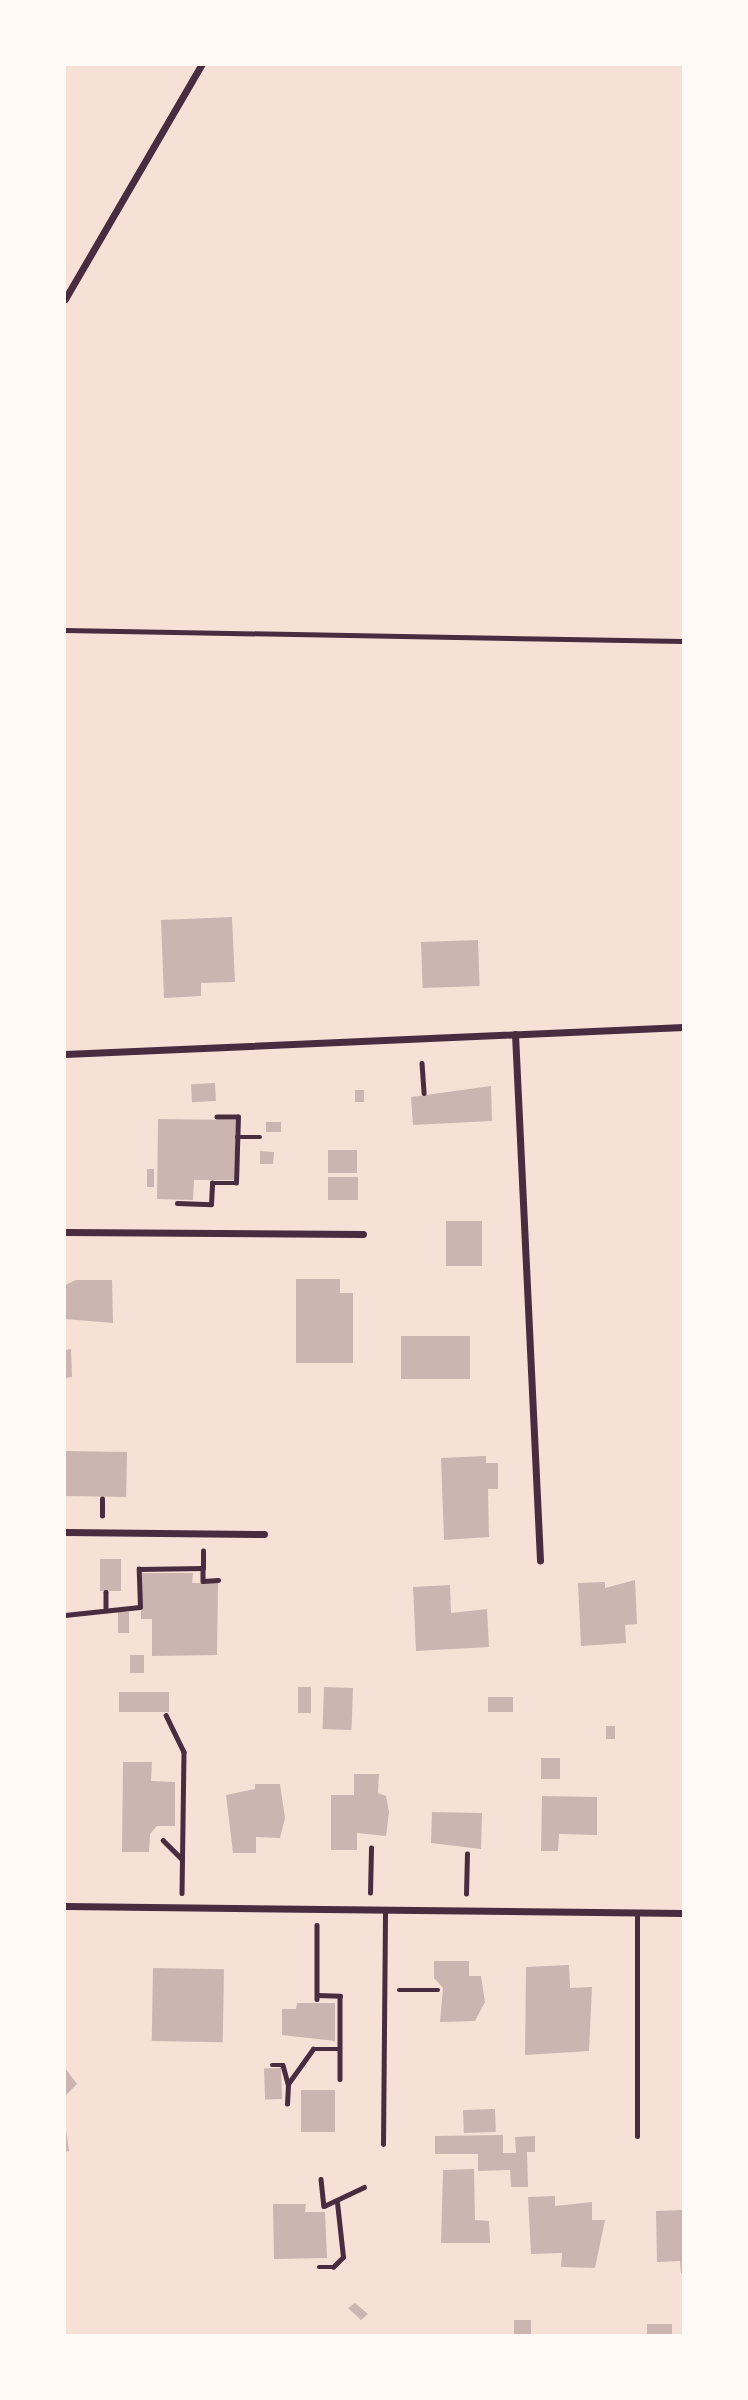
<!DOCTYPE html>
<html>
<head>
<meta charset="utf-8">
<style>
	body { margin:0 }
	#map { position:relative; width:748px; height:2400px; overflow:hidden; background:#f7e1d7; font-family:Poppins,sans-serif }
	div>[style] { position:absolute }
	.building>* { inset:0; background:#ccb4b1; transform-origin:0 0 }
	.path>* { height:4.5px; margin:-2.25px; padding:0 2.25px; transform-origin:2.25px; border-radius:2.25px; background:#4a2c40 }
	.service>* { height:5px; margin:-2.5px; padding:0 2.5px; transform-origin:2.5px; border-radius:2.5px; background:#4a2c40 }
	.minor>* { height:7px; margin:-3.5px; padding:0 3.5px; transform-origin:3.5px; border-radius:3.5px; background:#4a2c40 }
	span { translate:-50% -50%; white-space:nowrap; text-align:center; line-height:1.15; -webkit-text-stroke:5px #fffaf5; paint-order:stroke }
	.frame { position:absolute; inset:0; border:66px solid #fffaf5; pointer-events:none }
</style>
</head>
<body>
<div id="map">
	<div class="building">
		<div style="clip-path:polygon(232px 917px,235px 982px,201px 983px,201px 996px,164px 998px,161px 920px)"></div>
		<div style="left:478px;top:940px;width:46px;height:57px;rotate:88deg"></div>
		<div style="left:215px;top:1083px;width:18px;height:24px;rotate:87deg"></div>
		<div style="clip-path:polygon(491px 1086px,492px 1121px,413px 1125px,411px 1097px)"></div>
		<div style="left:355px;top:1090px;width:9px;height:12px"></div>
		<div style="clip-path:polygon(158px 1119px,236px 1120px,234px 1180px,194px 1180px,193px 1200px,157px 1199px)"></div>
		<div style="left:266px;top:1122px;width:15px;height:10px"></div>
		<div style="left:328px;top:1150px;width:29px;height:23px"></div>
		<div style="clip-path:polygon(260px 1151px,274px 1152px,273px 1164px,260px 1164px)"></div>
		<div style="left:147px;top:1169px;width:7px;height:18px"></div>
		<div style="left:328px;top:1177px;width:30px;height:23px"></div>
		<div style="left:446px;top:1221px;width:36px;height:45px"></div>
		<div style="clip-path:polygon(296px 1279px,340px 1279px,340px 1293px,353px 1293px,353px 1363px,296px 1363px)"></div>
		<div style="clip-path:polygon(76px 1280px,112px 1280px,113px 1323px,65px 1319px,65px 1285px)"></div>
		<div style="left:401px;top:1336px;width:69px;height:43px"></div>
		<div style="clip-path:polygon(71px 1349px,72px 1377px,65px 1378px,65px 1350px)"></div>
		<div style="left:65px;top:1451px;width:62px;height:45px;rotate:1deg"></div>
		<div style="clip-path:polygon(486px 1456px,486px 1463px,498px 1463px,498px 1489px,488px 1489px,489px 1537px,444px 1540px,441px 1458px)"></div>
		<div style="left:100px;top:1559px;width:21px;height:32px"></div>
		<div style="clip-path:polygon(141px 1573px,193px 1573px,192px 1583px,218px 1583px,217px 1655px,152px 1656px,152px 1619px,141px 1619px)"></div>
		<div style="clip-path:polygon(635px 1580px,637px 1624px,625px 1625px,626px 1643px,581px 1646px,578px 1583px,605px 1582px,605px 1588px)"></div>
		<div style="clip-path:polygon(450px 1585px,451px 1613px,487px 1609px,489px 1647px,416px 1651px,413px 1587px)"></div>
		<div style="left:118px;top:1612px;width:11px;height:21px"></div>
		<div style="left:144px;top:1655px;width:18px;height:14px;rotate:90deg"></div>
		<div style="left:298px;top:1687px;width:13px;height:26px"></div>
		<div style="left:324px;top:1687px;width:29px;height:42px;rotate:2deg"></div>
		<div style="left:119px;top:1692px;width:50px;height:20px"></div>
		<div style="left:488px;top:1697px;width:25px;height:15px"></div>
		<div style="left:606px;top:1726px;width:9px;height:13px"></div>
		<div style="left:541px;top:1758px;width:19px;height:21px"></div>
		<div style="clip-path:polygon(123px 1762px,152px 1762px,151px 1781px,175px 1782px,175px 1826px,157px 1826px,150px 1834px,149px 1852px,122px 1852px)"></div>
		<div style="clip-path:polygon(354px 1774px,379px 1774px,378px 1793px,386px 1796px,389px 1812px,386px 1836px,357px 1833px,357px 1850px,331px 1850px,331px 1795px,354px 1795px)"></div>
		<div style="clip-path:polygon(255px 1784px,280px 1784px,285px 1818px,280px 1838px,256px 1837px,256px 1853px,233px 1853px,226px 1795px,255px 1789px)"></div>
		<div style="clip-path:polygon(542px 1796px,597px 1797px,597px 1835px,559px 1834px,558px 1851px,541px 1851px)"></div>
		<div style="clip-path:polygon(432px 1812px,482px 1813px,481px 1849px,431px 1843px)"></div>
		<div style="clip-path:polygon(434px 1961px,469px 1961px,469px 1976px,481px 1976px,485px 2002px,475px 2021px,440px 2022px,443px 1988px,434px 1978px)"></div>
		<div style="clip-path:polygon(569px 1965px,570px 1988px,592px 1987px,589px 2051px,525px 2055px,526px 1967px)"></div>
		<div style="left:153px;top:1968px;width:71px;height:73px;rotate:1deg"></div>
		<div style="clip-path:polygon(297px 2003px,335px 2003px,335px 2041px,282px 2035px,282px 2009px,296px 2009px)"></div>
		<div style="clip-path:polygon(65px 2068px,77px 2084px,65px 2096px)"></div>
		<div style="left:281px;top:2068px;width:31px;height:17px;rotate:88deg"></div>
		<div style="left:335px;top:2090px;width:42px;height:34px;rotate:90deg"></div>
		<div style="left:495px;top:2109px;width:23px;height:32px;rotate:88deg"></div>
		<div style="clip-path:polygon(65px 2123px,69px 2151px,65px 2152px)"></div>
		<div style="clip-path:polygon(503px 2135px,503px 2153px,516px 2153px,515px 2137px,535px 2136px,535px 2152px,527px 2152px,528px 2187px,511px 2187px,510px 2170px,478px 2171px,478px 2154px,435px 2154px,435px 2136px)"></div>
		<div style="clip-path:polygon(474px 2169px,475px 2220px,489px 2221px,490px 2243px,441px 2243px,443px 2170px)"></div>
		<div style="clip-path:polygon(555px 2196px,555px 2206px,592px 2202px,592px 2220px,605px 2220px,595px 2268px,561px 2267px,562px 2253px,531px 2254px,528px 2197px)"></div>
		<div style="clip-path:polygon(273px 2204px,306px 2204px,305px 2212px,325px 2212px,327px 2258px,274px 2259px)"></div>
		<div style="clip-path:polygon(683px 2210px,683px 2273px,681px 2273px,680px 2261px,657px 2262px,656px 2211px)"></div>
		<div style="clip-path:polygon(355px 2303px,368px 2314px,361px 2320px,348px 2308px)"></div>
		<div style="left:531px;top:2320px;width:15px;height:17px;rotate:90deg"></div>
		<div style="left:647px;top:2324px;width:25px;height:11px"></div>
	</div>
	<div class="path">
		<div style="left:65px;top:630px;width:618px;rotate:1.02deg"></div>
		<div style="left:422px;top:1063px;width:30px;rotate:86deg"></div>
		<div style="left:237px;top:1137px;width:23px"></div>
		<div style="left:177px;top:1203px;width:34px;rotate:2deg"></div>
		<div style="left:211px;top:1204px;width:21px;rotate:-87deg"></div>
		<div style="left:212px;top:1183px;width:24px"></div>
		<div style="left:236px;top:1183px;width:66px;rotate:-88.3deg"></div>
		<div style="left:238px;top:1117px;width:21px;rotate:180deg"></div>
		<div style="left:102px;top:1516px;width:17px;rotate:-90deg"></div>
		<div style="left:203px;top:1568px;width:17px;rotate:-90deg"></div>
		<div style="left:106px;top:1592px;width:15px;rotate:90deg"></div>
		<div style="left:65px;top:1615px;width:75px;rotate:-6.1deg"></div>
		<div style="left:140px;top:1607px;width:38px;rotate:-92deg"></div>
		<div style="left:139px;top:1569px;width:64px;rotate:-0.9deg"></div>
		<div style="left:203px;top:1568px;width:13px;rotate:90deg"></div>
		<div style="left:203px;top:1581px;width:15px;rotate:-4deg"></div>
		<div style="left:166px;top:1715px;width:41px;rotate:64.1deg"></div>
		<div style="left:184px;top:1752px;width:141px;rotate:90.8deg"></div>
		<div style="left:163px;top:1840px;width:27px;rotate:45deg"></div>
		<div style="left:370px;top:1893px;width:45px;rotate:-88.7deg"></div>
		<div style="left:466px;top:1894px;width:40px;rotate:-88.6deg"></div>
		<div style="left:317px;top:1925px;width:74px;rotate:90deg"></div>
		<div style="left:399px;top:1990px;width:39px"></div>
		<div style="left:317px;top:1995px;width:23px;rotate:2deg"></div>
		<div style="left:340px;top:1996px;width:83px;rotate:90deg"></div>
		<div style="left:272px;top:2065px;width:11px"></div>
		<div style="left:283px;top:2065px;width:20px;rotate:75deg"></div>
		<div style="left:288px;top:2084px;width:43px;rotate:-54.5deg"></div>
		<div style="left:313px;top:2049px;width:27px"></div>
		<div style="left:287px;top:2104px;width:20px;rotate:-87deg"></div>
		<div style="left:321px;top:2179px;width:27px;rotate:84deg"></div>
		<div style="left:324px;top:2206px;width:44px;rotate:-25.4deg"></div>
		<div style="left:319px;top:2267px;width:14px"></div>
		<div style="left:333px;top:2267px;width:14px;rotate:-45deg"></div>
		<div style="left:343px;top:2257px;width:54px;rotate:-96.3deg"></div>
	</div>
	<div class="service">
		<div style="left:637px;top:2136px;width:222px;rotate:-90deg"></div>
		<div style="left:383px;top:2144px;width:233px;rotate:-89.5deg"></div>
	</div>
	<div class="minor">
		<div style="left:65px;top:299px;width:271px;rotate:-59.8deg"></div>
		<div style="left:515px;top:1034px;width:527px;rotate:87.28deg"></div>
		<div style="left:65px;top:1054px;width:619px;rotate:-2.5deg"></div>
		<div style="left:65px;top:1232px;width:298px;rotate:0.4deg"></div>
		<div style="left:65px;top:1532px;width:199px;rotate:0.6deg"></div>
		<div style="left:65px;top:1906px;width:618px;rotate:0.65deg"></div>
	</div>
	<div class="frame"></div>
</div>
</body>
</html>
